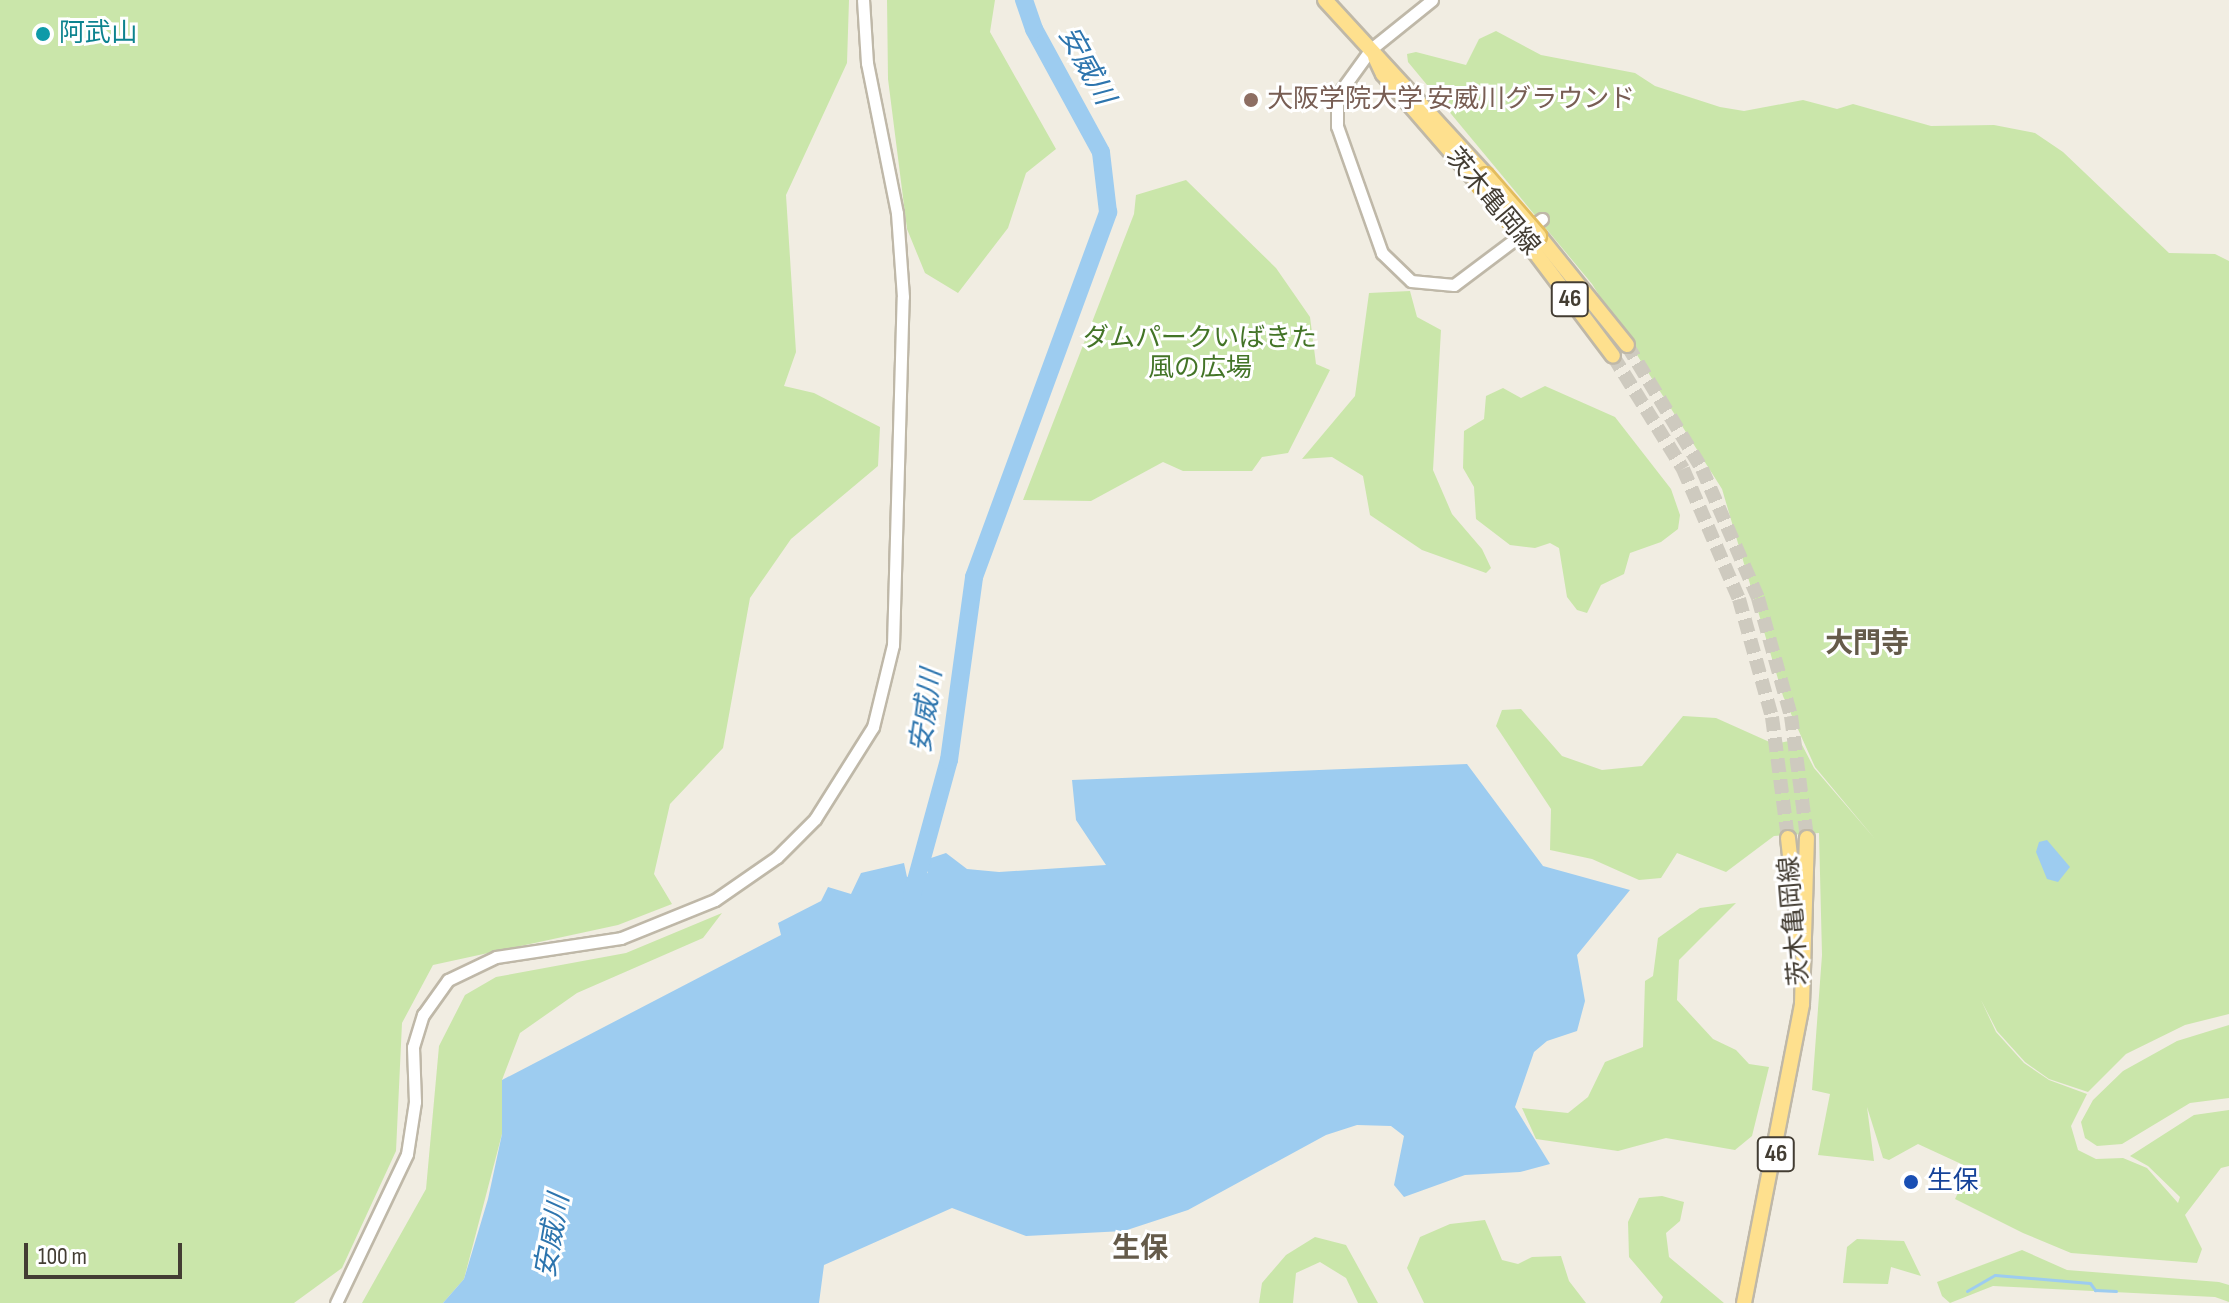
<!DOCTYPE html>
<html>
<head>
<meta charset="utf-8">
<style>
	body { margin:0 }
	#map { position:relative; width:2229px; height:1303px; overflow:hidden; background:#f1ede2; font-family:"Sofia Sans Condensed","Noto Sans JP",sans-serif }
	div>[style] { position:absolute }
	.green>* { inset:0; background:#cae6aa }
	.water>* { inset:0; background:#9dccf0 }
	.stream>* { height:3px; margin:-1.5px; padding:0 1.5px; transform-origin:1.5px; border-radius:1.5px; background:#9dccf0 }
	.river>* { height:18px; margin:-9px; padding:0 9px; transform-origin:9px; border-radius:9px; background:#9dccf0 }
	.primary-tunnel>* { height:14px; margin-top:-7px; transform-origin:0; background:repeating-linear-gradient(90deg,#cecabf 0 14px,transparent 0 21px) }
	.roads { filter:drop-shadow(2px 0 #bfb8a8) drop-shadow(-2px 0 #bfb8a8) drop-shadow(0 2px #bfb8a8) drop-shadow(0 -2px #bfb8a8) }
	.tertiary>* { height:11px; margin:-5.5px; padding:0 5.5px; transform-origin:5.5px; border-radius:5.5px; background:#fff }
	.primary>* { height:14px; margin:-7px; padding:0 7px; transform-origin:7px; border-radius:7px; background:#fee08e }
	.bridges { filter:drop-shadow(2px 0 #e3bd5e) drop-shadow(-2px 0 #e3bd5e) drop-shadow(0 2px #e3bd5e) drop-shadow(0 -2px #e3bd5e) }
	.primary-bridge>* { height:14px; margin:-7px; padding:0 7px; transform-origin:7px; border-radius:7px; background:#fee08e }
	.dots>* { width:22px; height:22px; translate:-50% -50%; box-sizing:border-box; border:4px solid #fff; border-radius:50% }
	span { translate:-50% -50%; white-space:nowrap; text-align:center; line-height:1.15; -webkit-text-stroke:6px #fff; paint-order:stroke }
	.shield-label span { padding:2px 6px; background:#fff; border:2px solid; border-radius:6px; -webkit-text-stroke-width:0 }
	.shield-label { font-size:24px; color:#433d33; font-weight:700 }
	.culture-label { font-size:26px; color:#0d838f }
	.left { translate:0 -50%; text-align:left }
	.education-label { font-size:26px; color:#785e54 }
	.street-label { font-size:26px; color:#433d33 }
	.park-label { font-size:26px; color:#437427 }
	.transit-label { font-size:26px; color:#164399 }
	.water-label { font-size:28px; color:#2d75ae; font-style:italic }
	.neighbourhood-label { font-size:28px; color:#655b4a; font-weight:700 }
	.scale { position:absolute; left:24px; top:1243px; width:158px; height:36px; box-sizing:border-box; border:4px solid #433d33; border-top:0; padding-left:10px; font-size:24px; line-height:28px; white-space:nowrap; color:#433d33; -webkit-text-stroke:6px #fff; paint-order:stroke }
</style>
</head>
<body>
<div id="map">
	<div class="green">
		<div style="clip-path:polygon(0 0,849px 0,847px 63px,786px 195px,796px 352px,784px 386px,814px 393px,880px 427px,878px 466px,791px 539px,750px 598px,723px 748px,670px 804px,654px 874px,672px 904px,618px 925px,433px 965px,402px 1023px,396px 1151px,342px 1268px,294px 1303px,0 1303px)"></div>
		<div style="clip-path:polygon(887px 0,995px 0,990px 32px,1056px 149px,1026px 173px,1008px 228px,958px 293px,925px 273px,907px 229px,888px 79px)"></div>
		<div style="clip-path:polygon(1496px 31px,1541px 55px,1635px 73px,1655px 86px,1720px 107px,1744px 111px,1803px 100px,1837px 109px,1853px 104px,1931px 126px,1994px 125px,2035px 133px,2063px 152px,2169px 253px,2215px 254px,2229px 261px,2229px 1014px,2185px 1025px,2126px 1054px,2088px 1092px,2049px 1079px,2025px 1062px,1997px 1031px,1981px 1000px,1996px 1032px,2024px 1063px,2049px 1080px,2087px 1094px,2071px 1126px,2078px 1150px,2096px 1159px,2123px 1158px,2147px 1168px,2178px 1203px,2180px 1197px,2148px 1166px,2130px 1156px,2194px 1115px,2229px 1110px,2229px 1166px,2221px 1168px,2185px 1215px,2202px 1249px,2197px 1263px,2071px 1253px,2023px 1233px,1955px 1199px,1970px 1168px,1918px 1144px,1889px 1160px,1883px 1158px,1867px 1107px,1874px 1161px,1818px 1155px,1830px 1094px,1812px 1090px,1822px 955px,1819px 833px,1774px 836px,1726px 872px,1677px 853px,1661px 878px,1639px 880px,1592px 859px,1550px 850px,1551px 809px,1496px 726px,1502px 710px,1521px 709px,1562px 756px,1602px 770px,1642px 766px,1683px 716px,1716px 718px,1774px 744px,1799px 739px,1814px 768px,1875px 839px,1815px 767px,1783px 696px,1722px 489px,1592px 284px,1408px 62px,1407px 54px,1416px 52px,1466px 65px,1479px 39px)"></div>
		<div style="clip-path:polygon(1186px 180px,1276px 268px,1310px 317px,1316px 364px,1330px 370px,1288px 453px,1262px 457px,1252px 471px,1183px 471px,1163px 462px,1091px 501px,1023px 500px,1134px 214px,1136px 195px)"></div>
		<div style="clip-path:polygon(1410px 291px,1417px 317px,1441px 330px,1433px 470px,1452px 514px,1482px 549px,1491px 568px,1486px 573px,1422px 550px,1370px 515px,1363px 476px,1332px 457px,1302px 459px,1355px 396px,1369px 293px)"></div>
		<div style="clip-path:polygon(1545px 386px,1615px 417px,1671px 489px,1680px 515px,1678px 529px,1661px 542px,1630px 553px,1624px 574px,1601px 585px,1587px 613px,1577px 610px,1567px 597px,1559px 548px,1550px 543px,1535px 548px,1510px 545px,1476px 519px,1474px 487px,1463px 468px,1464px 431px,1484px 419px,1486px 396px,1503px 388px,1521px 398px)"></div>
		<div style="clip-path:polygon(1736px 903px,1679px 960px,1677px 1000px,1713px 1039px,1736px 1050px,1749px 1064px,1769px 1067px,1752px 1136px,1735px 1150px,1666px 1138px,1618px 1151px,1536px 1139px,1522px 1108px,1568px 1113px,1588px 1097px,1605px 1062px,1643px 1047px,1645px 981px,1653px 976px,1658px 938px,1700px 908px)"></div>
		<div style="clip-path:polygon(722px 913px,703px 938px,577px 993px,520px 1033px,502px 1080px,502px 1134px,464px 1279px,443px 1303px,362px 1303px,426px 1189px,439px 1046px,465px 995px,496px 977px,626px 953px)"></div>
		<div style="clip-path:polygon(2229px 1025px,2229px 1098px,2190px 1103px,2122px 1144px,2097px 1146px,2085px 1138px,2081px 1122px,2093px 1100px,2123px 1071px,2177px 1041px)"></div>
		<div style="clip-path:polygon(1662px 1196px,1684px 1202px,1680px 1221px,1666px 1233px,1669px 1257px,1724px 1303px,1660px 1303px,1663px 1297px,1629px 1257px,1628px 1222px,1639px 1198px)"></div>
		<div style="clip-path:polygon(1485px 1220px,1502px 1260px,1518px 1264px,1532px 1257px,1561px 1256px,1569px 1281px,1586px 1303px,1424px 1303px,1407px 1268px,1420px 1237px,1450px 1224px)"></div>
		<div style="clip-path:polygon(1315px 1237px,1346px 1245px,1378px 1303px,1358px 1303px,1346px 1278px,1320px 1262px,1296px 1273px,1293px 1303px,1259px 1303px,1262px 1283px,1286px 1255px)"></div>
		<div style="clip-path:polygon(1857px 1239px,1904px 1241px,1921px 1276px,1891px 1267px,1888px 1284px,1843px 1283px,1847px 1247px)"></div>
		<div style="clip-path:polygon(2022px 1250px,2067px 1270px,2219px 1282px,2229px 1285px,2229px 1302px,2215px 1297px,1993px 1286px,1950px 1303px,1942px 1296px,1937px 1282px)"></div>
	</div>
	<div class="water">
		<div style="clip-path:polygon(1467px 764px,1543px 866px,1630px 890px,1577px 955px,1585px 1001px,1577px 1031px,1547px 1041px,1534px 1052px,1515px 1107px,1550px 1164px,1520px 1172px,1465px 1175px,1404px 1197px,1394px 1185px,1404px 1136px,1391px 1126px,1357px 1125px,1326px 1135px,1188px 1210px,1124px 1231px,1026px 1236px,952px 1208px,824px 1265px,819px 1303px,443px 1303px,464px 1279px,488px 1199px,502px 1134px,502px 1080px,781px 935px,778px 923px,821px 901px,828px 887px,851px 894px,861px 873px,904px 863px,907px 877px,928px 873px,925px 860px,946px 853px,967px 869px,999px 872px,1106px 865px,1076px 820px,1072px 780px)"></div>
		<div style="clip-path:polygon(2047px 840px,2070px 867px,2058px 882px,2047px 879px,2036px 852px,2039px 842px)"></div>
	</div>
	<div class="stream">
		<div style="left:1967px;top:1291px;width:32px;rotate:-30deg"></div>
		<div style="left:1995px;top:1275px;width:95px;rotate:4.8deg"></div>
		<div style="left:2090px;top:1283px;width:9px;rotate:54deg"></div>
		<div style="left:2095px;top:1290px;width:21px;rotate:3deg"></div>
	</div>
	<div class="river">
		<div style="left:912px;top:895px;width:140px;rotate:-74.7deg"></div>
		<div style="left:949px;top:760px;width:185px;rotate:-82.2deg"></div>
		<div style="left:974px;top:577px;width:389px;rotate:-69.8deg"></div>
		<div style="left:1108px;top:212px;width:60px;rotate:-96.7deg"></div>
		<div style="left:1101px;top:152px;width:140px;rotate:-118.6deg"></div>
		<div style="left:1034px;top:29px;width:31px;rotate:-109deg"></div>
	</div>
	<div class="primary-tunnel">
		<div style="left:1627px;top:345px;width:145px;rotate:58.8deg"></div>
		<div style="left:1702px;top:469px;width:141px;rotate:66.5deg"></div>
		<div style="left:1758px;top:598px;width:123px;rotate:74.4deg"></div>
		<div style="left:1791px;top:716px;width:123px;rotate:82.5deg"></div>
		<div style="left:1613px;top:356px;width:133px;rotate:58.2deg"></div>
		<div style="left:1683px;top:469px;width:142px;rotate:66.7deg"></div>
		<div style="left:1739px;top:599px;width:123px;rotate:74.4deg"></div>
		<div style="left:1772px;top:717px;width:122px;rotate:82.5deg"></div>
	</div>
	<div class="roads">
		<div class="tertiary">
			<div style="left:1432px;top:0;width:78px;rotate:141.2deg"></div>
			<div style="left:1371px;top:49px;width:58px;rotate:125.9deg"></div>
			<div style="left:1337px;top:96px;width:30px;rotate:90deg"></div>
			<div style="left:1337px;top:126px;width:135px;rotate:70.5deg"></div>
			<div style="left:1382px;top:253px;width:40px;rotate:44deg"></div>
			<div style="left:1411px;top:281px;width:43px;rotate:5.3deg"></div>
			<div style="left:1454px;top:285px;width:110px;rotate:-36.9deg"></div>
			<div style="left:336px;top:1303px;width:165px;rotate:-64.5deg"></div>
			<div style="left:407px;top:1154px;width:53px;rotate:-81.3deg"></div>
			<div style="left:415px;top:1102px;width:55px;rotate:-92.1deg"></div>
			<div style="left:413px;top:1047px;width:34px;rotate:-73deg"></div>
			<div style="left:423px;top:1015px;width:43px;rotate:-54.5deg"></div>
			<div style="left:448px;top:980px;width:53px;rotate:-25.6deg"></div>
			<div style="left:496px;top:957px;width:126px;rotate:-8.6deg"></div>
			<div style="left:621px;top:938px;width:101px;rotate:-22deg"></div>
			<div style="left:715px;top:900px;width:75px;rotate:-34.7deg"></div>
			<div style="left:777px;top:857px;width:54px;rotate:-45deg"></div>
			<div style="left:815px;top:819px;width:109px;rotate:-57.8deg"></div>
			<div style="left:873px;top:727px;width:84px;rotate:-76.3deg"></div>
			<div style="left:893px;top:645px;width:348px;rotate:-88.4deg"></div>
			<div style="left:903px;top:297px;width:84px;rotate:-94.1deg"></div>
			<div style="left:897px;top:213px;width:153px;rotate:-101.3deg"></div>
			<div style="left:867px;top:63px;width:63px;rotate:-93.6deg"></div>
		</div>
		<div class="primary">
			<div style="left:1325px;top:0;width:238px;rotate:47.4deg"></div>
			<div style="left:1375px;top:57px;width:19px;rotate:65deg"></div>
			<div style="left:1383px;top:74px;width:143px;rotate:49deg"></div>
			<div style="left:1539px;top:236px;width:140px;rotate:51.1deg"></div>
			<div style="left:1528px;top:243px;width:141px;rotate:53deg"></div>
			<div style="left:1788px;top:838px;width:99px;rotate:83.6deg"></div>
			<div style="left:1744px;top:1303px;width:305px;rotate:-79deg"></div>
			<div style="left:1802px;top:1004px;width:166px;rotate:-88.3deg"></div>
		</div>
	</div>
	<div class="bridges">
		<div class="primary-bridge">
			<div style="left:1486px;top:175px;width:81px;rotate:49deg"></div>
			<div style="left:1477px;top:182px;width:80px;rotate:50.1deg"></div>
		</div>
	</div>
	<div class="dots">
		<div style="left:43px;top:34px;background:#0f9aa8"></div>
		<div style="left:1251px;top:100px;background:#8d6e63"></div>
		<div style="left:1911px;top:1182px;background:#1a4fb4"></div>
	</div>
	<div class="shield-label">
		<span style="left:1570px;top:299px">46</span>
		<span style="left:1776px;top:1154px">46</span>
	</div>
	<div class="culture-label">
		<span class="left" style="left:59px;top:34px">阿武山</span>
	</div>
	<div class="education-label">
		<span class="left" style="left:1267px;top:100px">大阪学院大学 安威川グラウンド</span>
	</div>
	<div class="street-label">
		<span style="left:1492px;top:202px;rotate:50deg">茨木亀岡線</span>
		<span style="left:1795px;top:921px;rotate:-95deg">茨木亀岡線</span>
	</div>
	<div class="park-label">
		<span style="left:1200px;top:354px">ダムパークいばきた<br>風の広場</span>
	</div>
	<div class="transit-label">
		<span class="left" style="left:1927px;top:1182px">生保</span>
	</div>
	<div class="water-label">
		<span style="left:1086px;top:66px;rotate:61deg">安威川</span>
		<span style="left:927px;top:711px;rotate:-82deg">安威川</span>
		<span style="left:553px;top:1236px;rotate:-80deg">安威川</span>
	</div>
	<div class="neighbourhood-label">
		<span style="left:1867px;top:644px">大門寺</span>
		<span style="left:1140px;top:1249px">生保</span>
	</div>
	<div class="scale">100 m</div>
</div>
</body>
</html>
